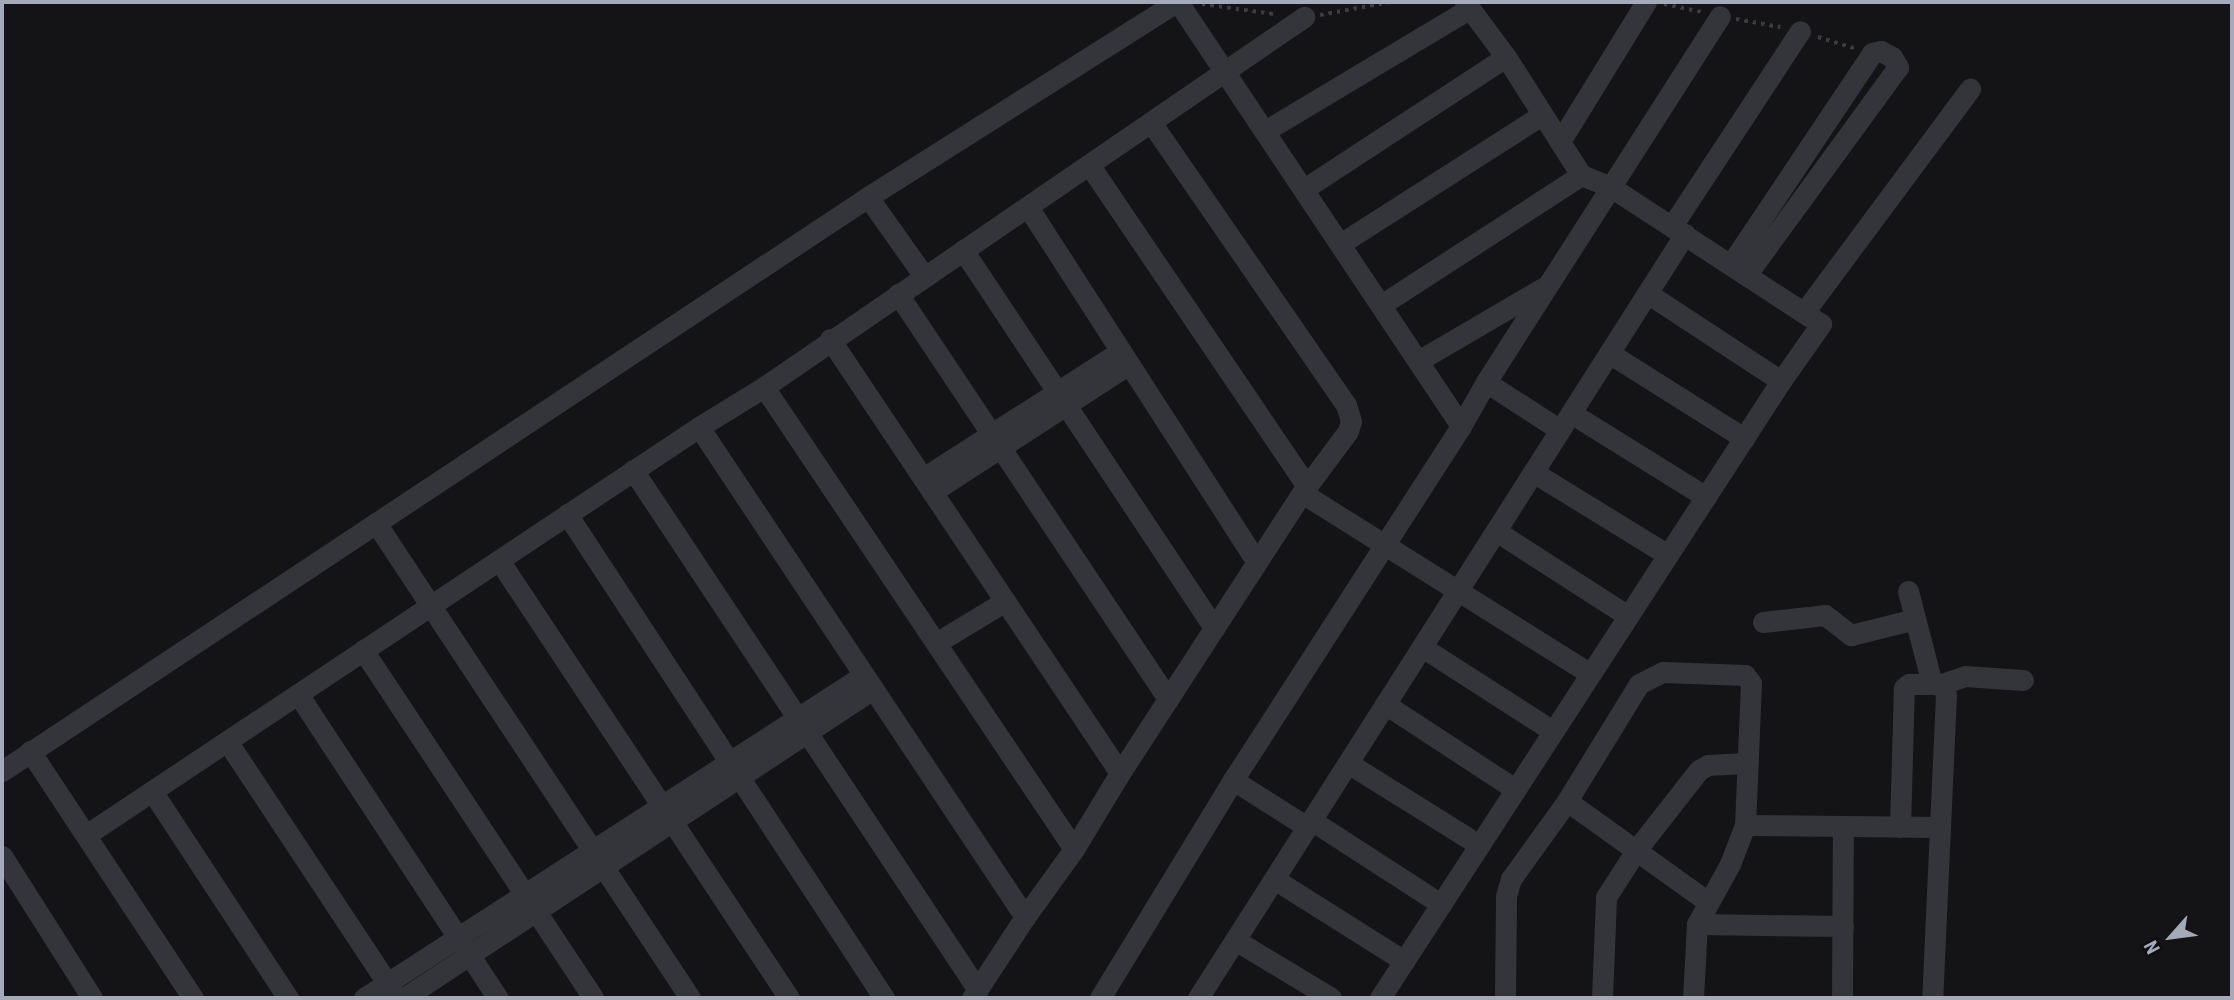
<!DOCTYPE html>
<html>
<head>
<meta charset="utf-8">
<style>
	body { margin:0 }
	#map { position:relative; width:2234px; height:1000px; overflow:hidden; background:#141416; font-family:"Roboto Condensed",sans-serif }
	div>[style] { position:absolute }
	.path>* { height:3.5px; margin-top:-1.75px; transform-origin:0; background:repeating-linear-gradient(90deg,#3a3c42 0 3.5px,transparent 0 8.5px) }
	.street>* { height:21px; margin:-10.5px; padding:0 10.5px; transform-origin:10.5px; border-radius:10.5px; background:#34353b }
	span { translate:-50% -50%; white-space:nowrap; text-align:center; line-height:1.15; -webkit-text-stroke:7px #0f0f11; paint-order:stroke }
	.frame { position:absolute; inset:0; border:4px solid #a4aab7; pointer-events:none }
	.north { position:absolute; left:2136px; top:902px; width:70px; height:70px; -webkit-text-stroke:5px #0f0f11; paint-order:stroke; rotate:242deg; font-size:19px; font-weight:700; line-height:28px; text-align:center; color:#a4aab7 }
	.north::after { content:''; display:block; margin:auto; width:24px; height:32px; background:#a4aab7; clip-path:polygon(50% 0,100% 100%,50% 72%,0 100%) }
</style>
</head>
<body>
<div id="map">
	<div class="path">
		<div style="left:1202px;top:4px;width:73px;rotate:7.9deg"></div>
		<div style="left:1664px;top:4px;width:38px;rotate:12deg"></div>
		<div style="left:1320px;top:15px;width:71px;rotate:-10.5deg"></div>
		<div style="left:1736px;top:19px;width:45px;rotate:10.3deg"></div>
		<div style="left:1818px;top:37px;width:38px;rotate:17deg"></div>
	</div>
	<div class="street">
		<div style="left:1178px;top:2px;width:510px;rotate:56.28deg"></div>
		<div style="left:1265px;top:131px;width:238px;rotate:-30.9deg"></div>
		<div style="left:1561px;top:140px;width:162px;rotate:-58.4deg"></div>
		<div style="left:1090px;top:166px;width:387px;rotate:55.9deg"></div>
		<div style="left:1304px;top:189px;width:241px;rotate:-33.2deg"></div>
		<div style="left:868px;top:197px;width:97px;rotate:54.7deg"></div>
		<div style="left:1028px;top:207px;width:422px;rotate:57.2deg"></div>
		<div style="left:1672px;top:226px;width:233px;rotate:-56.7deg"></div>
		<div style="left:1340px;top:244px;width:240px;rotate:-32.6deg"></div>
		<div style="left:963px;top:250px;width:454px;rotate:56.4deg"></div>
		<div style="left:1731px;top:264px;width:254px;rotate:-56.2deg"></div>
		<div style="left:1872px;top:53px;width:9px;rotate:-13deg"></div>
		<div style="left:1881px;top:51px;width:13px;rotate:29deg"></div>
		<div style="left:1892px;top:57px;width:12px;rotate:59deg"></div>
		<div style="left:1898px;top:67px;width:256px;rotate:126.1deg"></div>
		<div style="left:1647px;top:293px;width:160px;rotate:33.3deg"></div>
		<div style="left:898px;top:294px;width:487px;rotate:56.3deg"></div>
		<div style="left:1381px;top:305px;width:239px;rotate:-33deg"></div>
		<div style="left:1805px;top:311px;width:277px;rotate:-53.4deg"></div>
		<div style="left:830px;top:339px;width:522px;rotate:56.25deg"></div>
		<div style="left:1609px;top:353px;width:160px;rotate:32.2deg"></div>
		<div style="left:1418px;top:361px;width:145px;rotate:-30.3deg"></div>
		<div style="left:1486px;top:382px;width:88px;rotate:33deg"></div>
		<div style="left:764px;top:387px;width:556px;rotate:56.14deg"></div>
		<div style="left:1571px;top:413px;width:159px;rotate:31.9deg"></div>
		<div style="left:699px;top:427px;width:589px;rotate:56.36deg"></div>
		<div style="left:633px;top:470px;width:624px;rotate:56.44deg"></div>
		<div style="left:1533px;top:472px;width:158px;rotate:31.6deg"></div>
		<div style="left:923px;top:478px;width:235px;rotate:-32.7deg"></div>
		<div style="left:932px;top:492px;width:235px;rotate:-33deg"></div>
		<div style="left:1302px;top:493px;width:340px;rotate:32.1deg"></div>
		<div style="left:567px;top:514px;width:579px;rotate:56.78deg"></div>
		<div style="left:376px;top:523px;width:569px;rotate:56.53deg"></div>
		<div style="left:1496px;top:531px;width:157px;rotate:32.8deg"></div>
		<div style="left:499px;top:560px;width:525px;rotate:56.49deg"></div>
		<div style="left:1908px;top:591px;width:96px;rotate:75.5deg"></div>
		<div style="left:1763px;top:622px;width:62px;rotate:-6.4deg"></div>
		<div style="left:1825px;top:615px;width:33px;rotate:38deg"></div>
		<div style="left:1851px;top:635px;width:66px;rotate:-14deg"></div>
		<div style="left:936px;top:643px;width:81px;rotate:-31.3deg"></div>
		<div style="left:1422px;top:647px;width:156px;rotate:32.7deg"></div>
		<div style="left:363px;top:650px;width:417px;rotate:56.5deg"></div>
		<div style="left:1942px;top:684px;width:24px;rotate:-19deg"></div>
		<div style="left:1965px;top:676px;width:58px;rotate:3.9deg"></div>
		<div style="left:298px;top:694px;width:364px;rotate:56.7deg"></div>
		<div style="left:1385px;top:704px;width:155px;rotate:33.2deg"></div>
		<div style="left:227px;top:741px;width:302px;rotate:56.5deg"></div>
		<div style="left:30px;top:751px;width:296px;rotate:56.6deg"></div>
		<div style="left:1348px;top:763px;width:155px;rotate:32deg"></div>
		<div style="left:2px;top:771px;width:1039px;rotate:-33.54deg"></div>
		<div style="left:868px;top:197px;width:365px;rotate:-32.3deg"></div>
		<div style="left:1233px;top:780px;width:88px;rotate:32.4deg"></div>
		<div style="left:152px;top:791px;width:248px;rotate:56.7deg"></div>
		<div style="left:1567px;top:801px;width:173px;rotate:35.6deg"></div>
		<div style="left:1311px;top:820px;width:155px;rotate:32.9deg"></div>
		<div style="left:1745px;top:825px;width:194px;rotate:0.6deg"></div>
		<div style="left:1900px;top:827px;width:139px;rotate:-88.4deg"></div>
		<div style="left:1904px;top:688px;width:6px;rotate:-39deg"></div>
		<div style="left:1909px;top:684px;width:33px"></div>
		<div style="left:1942px;top:684px;width:12px;rotate:70deg"></div>
		<div style="left:1946px;top:695px;width:303px;rotate:92.6deg"></div>
		<div style="left:86px;top:835px;width:736px;rotate:-33.65deg"></div>
		<div style="left:699px;top:427px;width:76px;rotate:-31.6deg"></div>
		<div style="left:764px;top:387px;width:655px;rotate:-34.42deg"></div>
		<div style="left:2px;top:856px;width:168px;rotate:57.6deg"></div>
		<div style="left:1274px;top:879px;width:154px;rotate:32.2deg"></div>
		<div style="left:1697px;top:924px;width:146px;rotate:0.8deg"></div>
		<div style="left:1235px;top:940px;width:112px;rotate:31.1deg"></div>
		<div style="left:364px;top:998px;width:595px;rotate:-32.86deg"></div>
		<div style="left:404px;top:998px;width:562px;rotate:-33.38deg"></div>
		<div style="left:972px;top:998px;width:97px;rotate:-56.8deg"></div>
		<div style="left:1025px;top:917px;width:84px;rotate:-54.2deg"></div>
		<div style="left:1074px;top:849px;width:89px;rotate:-58.8deg"></div>
		<div style="left:1120px;top:773px;width:334px;rotate:-57deg"></div>
		<div style="left:1302px;top:493px;width:77px;rotate:-53.4deg"></div>
		<div style="left:1348px;top:431px;width:10px;rotate:-73deg"></div>
		<div style="left:1351px;top:421px;width:17px;rotate:-107deg"></div>
		<div style="left:1346px;top:405px;width:341px;rotate:-124.6deg"></div>
		<div style="left:1100px;top:998px;width:255px;rotate:-58.6deg"></div>
		<div style="left:1233px;top:780px;width:421px;rotate:-57.2deg"></div>
		<div style="left:1461px;top:426px;width:51px;rotate:-60.4deg"></div>
		<div style="left:1486px;top:382px;width:434px;rotate:-57.4deg"></div>
		<div style="left:1198px;top:998px;width:906px;rotate:-57.49deg"></div>
		<div style="left:1380px;top:998px;width:736px;rotate:-56.98deg"></div>
		<div style="left:1781px;top:381px;width:70px;rotate:-54.9deg"></div>
		<div style="left:1821px;top:324px;width:251px;rotate:-146.9deg"></div>
		<div style="left:1611px;top:187px;width:32px;rotate:-158deg"></div>
		<div style="left:1581px;top:175px;width:140px;rotate:-122.4deg"></div>
		<div style="left:1506px;top:57px;width:69px;rotate:-126.7deg"></div>
		<div style="left:1505px;top:998px;width:102px;rotate:-89.4deg"></div>
		<div style="left:1506px;top:896px;width:18px;rotate:-74deg"></div>
		<div style="left:1511px;top:879px;width:96px;rotate:-54.3deg"></div>
		<div style="left:1567px;top:801px;width:137px;rotate:-58.4deg"></div>
		<div style="left:1639px;top:684px;width:27px;rotate:-27deg"></div>
		<div style="left:1663px;top:672px;width:82px;rotate:2.1deg"></div>
		<div style="left:1745px;top:675px;width:10px;rotate:53deg"></div>
		<div style="left:1751px;top:683px;width:142px;rotate:92.4deg"></div>
		<div style="left:1745px;top:825px;width:42px;rotate:111deg"></div>
		<div style="left:1730px;top:864px;width:68px;rotate:118.8deg"></div>
		<div style="left:1697px;top:924px;width:74px;rotate:93.1deg"></div>
		<div style="left:1602px;top:998px;width:101px;rotate:-87.7deg"></div>
		<div style="left:1606px;top:897px;width:57px;rotate:-57.1deg"></div>
		<div style="left:1637px;top:849px;width:100px;rotate:-51.9deg"></div>
		<div style="left:1699px;top:770px;width:10px;rotate:-29deg"></div>
		<div style="left:1708px;top:765px;width:38px;rotate:-3deg"></div>
		<div style="left:1842px;top:998px;width:172px;rotate:-89.7deg"></div>
	</div>
	<div class="frame"></div>
	<div class="north">N</div>
</div>
</body>
</html>
